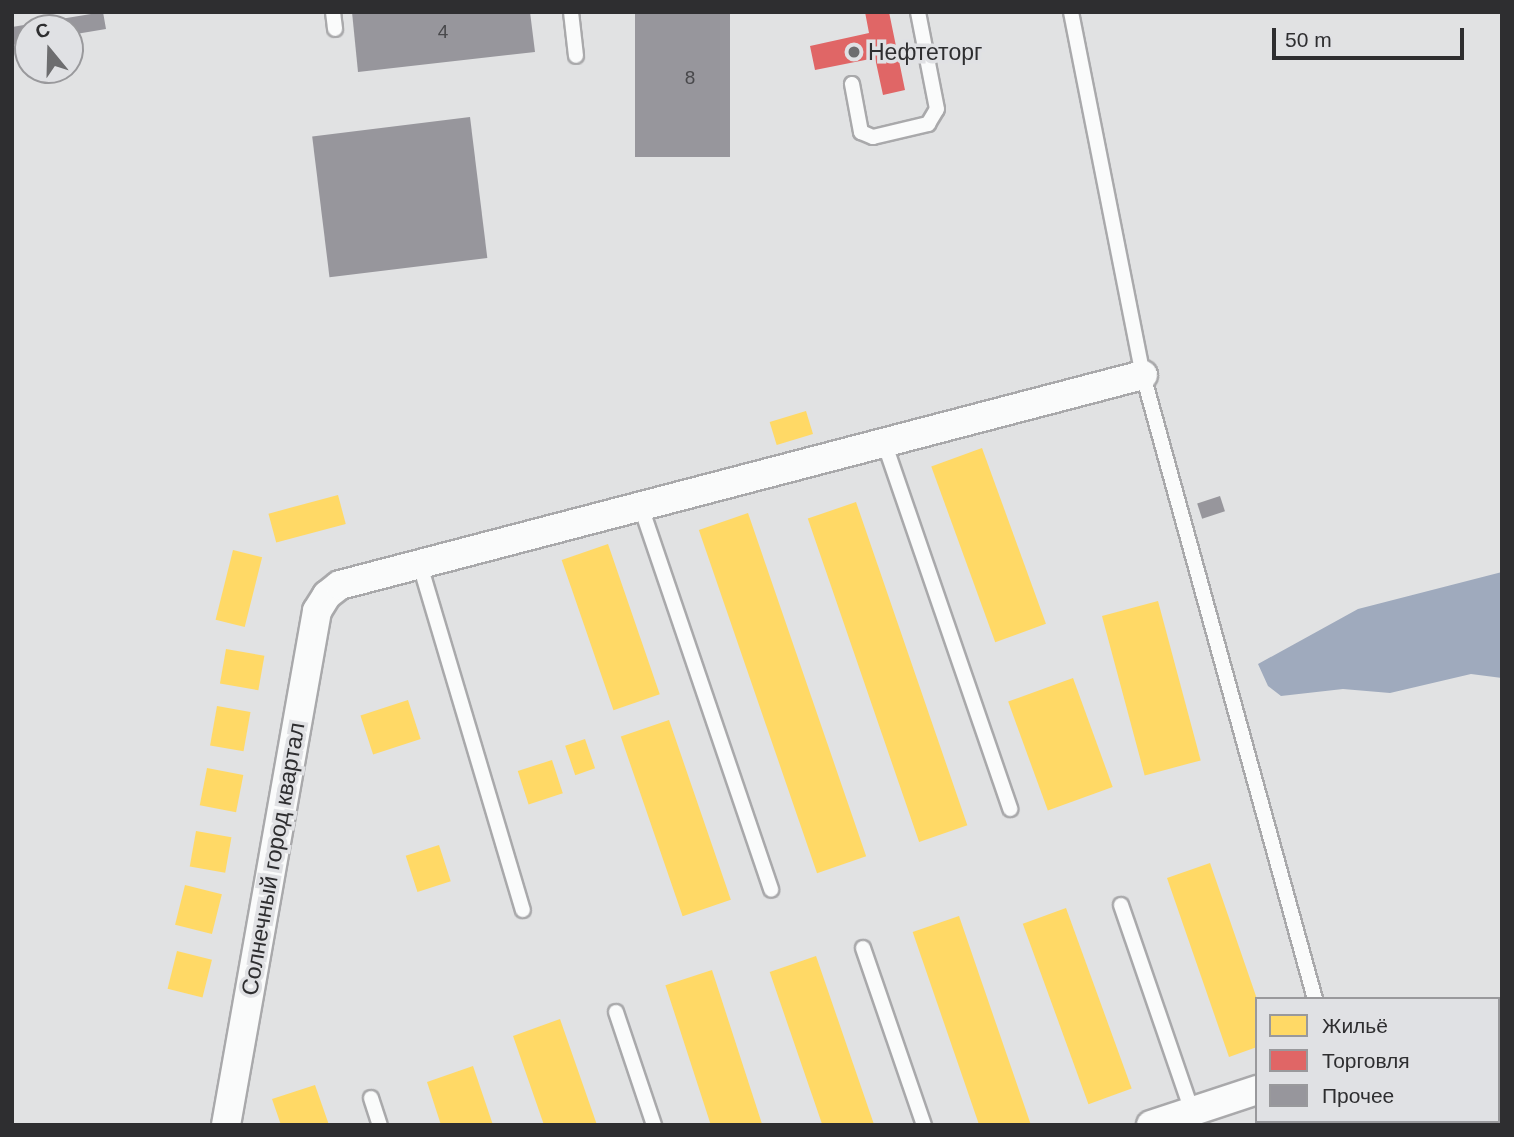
<!DOCTYPE html>
<html>
<head>
<meta charset="utf-8">
<style>
	body { margin:0 }
	#map { position:relative; width:1514px; height:1137px; overflow:hidden; background:#e1e2e3; font-family:Arial,sans-serif }
	div>[style] { position:absolute }
	.water>* { inset:0; background:#9faabd }
	.homes>* { inset:0; background:#ffd966; transform-origin:0 0 }
	.shops>* { inset:0; background:#e06666 }
	.building>* { inset:0; background:#97969c; transform-origin:0 0 }
	.path>* { height:4.5px; margin-top:-2.25px; transform-origin:0; background:repeating-linear-gradient(90deg,#c1c1c1 0 7px,transparent 0 10.5px) }
	.roads { filter:drop-shadow(2px 0 #a9a9ab) drop-shadow(-2px 0 #a9a9ab) drop-shadow(0 2px #a9a9ab) drop-shadow(0 -2px #a9a9ab) }
	.service>* { height:14px; margin:-7px; padding:0 7px; transform-origin:7px; border-radius:7px; background:#fafbfb }
	.minor>* { height:28px; margin:-14px; padding:0 14px; transform-origin:14px; border-radius:14px; background:#fafbfb }
	.dots>* { width:19px; height:19px; translate:-50% -50%; box-sizing:border-box; border:4px solid #e0e1e4; border-radius:50% }
	span { translate:-50% -50%; white-space:nowrap; text-align:center; line-height:1.15; -webkit-text-stroke:7px #e0e1e4; paint-order:stroke }
	.number-label { font-size:19px; color:#48484b }
	.number-label span { -webkit-text-stroke-width:0 }
	.poi-label { font-size:23px; color:#2e2e30 }
	.left { translate:0 -50%; text-align:left }
	.street-label { font-size:23px; color:#2e2e30 }
	.frame { position:absolute; inset:0; border:14px solid #2e2e30; pointer-events:none }
	.legend { position:absolute; left:1255px; top:997px; width:245px; height:126px; box-sizing:border-box; background:#e0e1e4; border:2px solid #99999c; margin:0; padding:9px 12px; list-style:none; font-size:21px; color:#2e2e30 }
	.legend li { display:flex; align-items:center; gap:14px; height:35px }
	.legend b { width:35px; border:2px solid #99999c }
	.north { position:absolute; left:14px; top:14px; width:70px; height:70px; box-sizing:border-box; background:#e0e1e4; border:2px solid #99999c; border-radius:50%; rotate:341deg; font-size:19px; font-weight:700; line-height:28px; text-align:center; color:#2e2e30 }
	.north::after { content:''; display:block; margin:auto; width:24px; height:32px; background:#6d6d6f; clip-path:polygon(50% 0,100% 100%,50% 72%,0 100%) }
	.scale { position:absolute; left:1272px; top:28px; width:192px; height:32px; box-sizing:border-box; border:4px solid #2e2e30; border-top:0; padding-left:9px; font-size:21px; line-height:24px; white-space:nowrap; color:#2e2e30; -webkit-text-stroke:5px #e0e1e4; paint-order:stroke }
</style>
</head>
<body>
<div id="map">
	<div class="water">
		<div style="clip-path:polygon(1502px 572px,1502px 678px,1471px 674px,1390px 693px,1343px 689px,1281px 696px,1268px 686px,1258px 664px,1358px 609px)"></div>
	</div>
	<div class="homes">
		<div style="left:806px;top:411px;width:24px;height:38px;rotate:73deg"></div>
		<div style="left:982px;top:448px;width:187px;height:54px;rotate:70deg"></div>
		<div style="left:338px;top:495px;width:30px;height:72px;rotate:75deg"></div>
		<div style="left:856px;top:502px;width:342px;height:51px;rotate:71deg"></div>
		<div style="left:748px;top:513px;width:363px;height:52px;rotate:71deg"></div>
		<div style="left:608px;top:544px;width:159px;height:49px;rotate:71deg"></div>
		<div style="left:233px;top:550px;width:30px;height:72px;rotate:14deg"></div>
		<div style="left:1158px;top:601px;width:165px;height:58px;rotate:75deg"></div>
		<div style="left:226px;top:649px;width:39px;height:35px;rotate:10deg"></div>
		<div style="left:1073px;top:678px;width:116px;height:69px;rotate:70deg"></div>
		<div style="left:408px;top:700px;width:41px;height:50px;rotate:72deg"></div>
		<div style="left:217px;top:706px;width:34px;height:40px;rotate:10deg"></div>
		<div style="left:669px;top:720px;width:190px;height:51px;rotate:71deg"></div>
		<div style="left:585px;top:739px;width:31px;height:21px;rotate:71deg"></div>
		<div style="left:552px;top:760px;width:35px;height:36px;rotate:72deg"></div>
		<div style="left:207px;top:768px;width:37px;height:38px;rotate:11deg"></div>
		<div style="left:196px;top:831px;width:36px;height:36px;rotate:10deg"></div>
		<div style="left:439px;top:845px;width:38px;height:35px;rotate:72deg"></div>
		<div style="clip-path:polygon(1210px 863px,1257px 999px,1257px 1047px,1229px 1057px,1167px 878px)"></div>
		<div style="left:185px;top:885px;width:38px;height:41px;rotate:14deg"></div>
		<div style="left:1066px;top:908px;width:192px;height:46px;rotate:70deg"></div>
		<div style="left:959px;top:916px;width:221px;height:49px;rotate:71deg"></div>
		<div style="left:177px;top:951px;width:36px;height:39px;rotate:14deg"></div>
		<div style="left:816px;top:956px;width:178px;height:49px;rotate:71deg"></div>
		<div style="left:712px;top:970px;width:163px;height:49px;rotate:72deg"></div>
		<div style="clip-path:polygon(560px 1019px,597px 1125px,544px 1125px,513px 1036px)"></div>
		<div style="clip-path:polygon(473px 1066px,493px 1125px,441px 1125px,427px 1082px)"></div>
		<div style="clip-path:polygon(315px 1085px,329px 1125px,281px 1125px,272px 1099px)"></div>
	</div>
	<div class="shops">
		<div style="clip-path:polygon(865px 12px,889px 12px,905px 90px,883px 95px,875px 58px,815px 70px,810px 46px,869px 33px)"></div>
	</div>
	<div class="building">
		<div style="clip-path:polygon(103px 12px,106px 29px,70px 35px,70px 28px,28px 28px,28px 42px,12px 45px,12px 27px)"></div>
		<div style="clip-path:polygon(352px 12px,530px 12px,535px 52px,358px 72px)"></div>
		<div style="left:635px;top:12px;width:95px;height:145px"></div>
		<div style="left:470px;top:117px;width:142px;height:159px;rotate:83deg"></div>
		<div style="left:1220px;top:496px;width:16px;height:24px;rotate:72deg"></div>
	</div>
	<div class="path">
		<div style="left:1349px;top:1121px;width:4px;rotate:76deg"></div>
	</div>
	<div class="roads">
		<div class="service">
			<div style="left:333px;top:12px;width:17px;rotate:83deg"></div>
			<div style="left:571px;top:12px;width:44px;rotate:83.5deg"></div>
			<div style="left:1071px;top:12px;width:370px;rotate:78.8deg"></div>
			<div style="left:1143px;top:375px;width:647px;rotate:74.59deg"></div>
			<div style="left:852px;top:84px;width:49px;rotate:79.4deg"></div>
			<div style="left:861px;top:132px;width:13px;rotate:23deg"></div>
			<div style="left:873px;top:137px;width:57px;rotate:-13.3deg"></div>
			<div style="left:928px;top:124px;width:17px;rotate:-59deg"></div>
			<div style="left:937px;top:109px;width:99px;rotate:-101.1deg"></div>
			<div style="left:885px;top:445px;width:385px;rotate:71deg"></div>
			<div style="left:642px;top:510px;width:401px;rotate:71.2deg"></div>
			<div style="left:420px;top:565px;width:360px;rotate:73.4deg"></div>
			<div style="left:1121px;top:905px;width:218px;rotate:71deg"></div>
			<div style="left:863px;top:948px;width:187px;rotate:71deg"></div>
			<div style="left:616px;top:1012px;width:119px;rotate:71.4deg"></div>
			<div style="left:371px;top:1098px;width:28px;rotate:72deg"></div>
		</div>
		<div class="minor">
			<div style="left:226px;top:1125px;width:522px;rotate:-79.96deg"></div>
			<div style="left:317px;top:611px;width:19px;rotate:-58deg"></div>
			<div style="left:327px;top:595px;width:16px;rotate:-38deg"></div>
			<div style="left:340px;top:585px;width:830px;rotate:-14.66deg"></div>
			<div style="left:1151px;top:1125px;width:112px;rotate:-18.3deg"></div>
		</div>
	</div>
	<div class="dots">
		<div style="left:854px;top:52px;background:#6d6d6f"></div>
	</div>
	<div class="number-label">
		<span style="left:443px;top:32px">4</span>
		<span style="left:690px;top:78px">8</span>
	</div>
	<div class="poi-label">
		<span class="left" style="left:868px;top:52px">Нефтеторг</span>
	</div>
	<div class="street-label">
		<span style="left:273px;top:859px;rotate:-80deg">Солнечный город квартал</span>
	</div>
	<div class="frame"></div>
	<ul class="legend">
	<li><b style="height:19px;background:#ffd966"></b>Жильё</li>
	<li><b style="height:19px;background:#e06666"></b>Торговля</li>
	<li><b style="height:19px;background:#97969c"></b>Прочее</li>
	</ul>
	<div class="north">С</div>
	<div class="scale">50 m</div>
</div>
</body>
</html>
